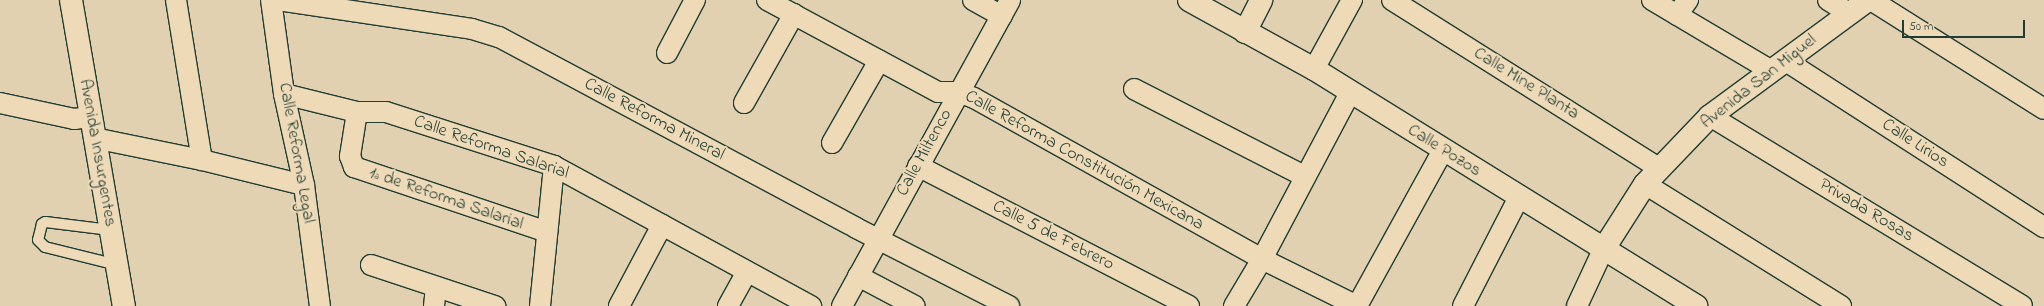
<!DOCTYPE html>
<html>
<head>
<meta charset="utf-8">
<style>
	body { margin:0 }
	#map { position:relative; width:2044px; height:306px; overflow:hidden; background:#e2d1b0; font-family:"Indie Flower",sans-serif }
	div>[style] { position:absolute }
	.roads { filter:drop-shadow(1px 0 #1f3d34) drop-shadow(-1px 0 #1f3d34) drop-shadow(0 1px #1f3d34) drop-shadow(0 -1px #1f3d34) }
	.service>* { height:10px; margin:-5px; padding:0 5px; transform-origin:5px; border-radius:5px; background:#efdab8 }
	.minor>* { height:20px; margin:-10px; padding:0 10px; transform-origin:10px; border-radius:10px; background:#efdab8 }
	.tertiary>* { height:22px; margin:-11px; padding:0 11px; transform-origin:11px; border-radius:11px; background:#efdab8 }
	span { translate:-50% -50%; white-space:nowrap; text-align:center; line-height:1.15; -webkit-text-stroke:4px #efdab8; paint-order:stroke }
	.street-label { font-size:18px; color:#1f3d34 }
	.scale { position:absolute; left:1902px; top:20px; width:123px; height:18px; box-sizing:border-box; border:2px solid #1f3d34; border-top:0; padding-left:5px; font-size:12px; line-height:14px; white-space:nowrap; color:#1f3d34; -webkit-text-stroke:3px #efdab8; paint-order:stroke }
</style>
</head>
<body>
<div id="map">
	<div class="roads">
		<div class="service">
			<div style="left:110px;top:230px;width:65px;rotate:-173deg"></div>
			<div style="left:45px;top:222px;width:4px;rotate:146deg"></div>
			<div style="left:42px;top:224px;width:16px;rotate:104deg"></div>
			<div style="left:38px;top:240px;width:10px;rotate:45deg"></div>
			<div style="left:45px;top:247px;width:74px;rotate:14deg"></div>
		</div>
		<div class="minor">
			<div style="left:176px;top:0;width:162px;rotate:80.8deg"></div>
			<div style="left:271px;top:0;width:95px;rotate:82.1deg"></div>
			<div style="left:284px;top:94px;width:93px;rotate:77.6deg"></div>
			<div style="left:304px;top:185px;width:122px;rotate:82.5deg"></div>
			<div style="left:278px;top:0;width:196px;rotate:8.5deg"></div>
			<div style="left:472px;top:29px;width:28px;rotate:17deg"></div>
			<div style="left:499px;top:37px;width:405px;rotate:28.1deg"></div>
			<div style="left:856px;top:228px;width:172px;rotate:27deg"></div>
			<div style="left:767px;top:0;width:194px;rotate:28.3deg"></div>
			<div style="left:938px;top:92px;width:21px"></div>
			<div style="left:959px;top:92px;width:16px;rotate:22deg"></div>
			<div style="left:974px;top:98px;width:330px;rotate:29.2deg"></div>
			<div style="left:1262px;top:259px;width:106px;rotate:26.3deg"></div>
			<div style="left:973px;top:0;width:33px;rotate:29deg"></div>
			<div style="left:1392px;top:0;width:315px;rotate:32.2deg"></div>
			<div style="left:1652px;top:0;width:137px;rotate:30.7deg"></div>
			<div style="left:1828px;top:0;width:25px;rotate:32deg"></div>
			<div style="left:1871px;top:0;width:204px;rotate:32.2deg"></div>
			<div style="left:1677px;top:15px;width:19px;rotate:-54deg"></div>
			<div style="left:667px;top:53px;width:60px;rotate:-62.2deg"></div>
			<div style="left:1786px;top:61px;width:307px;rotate:32.8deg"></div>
			<div style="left:1314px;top:69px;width:79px;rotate:-61.2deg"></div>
			<div style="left:1134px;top:89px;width:191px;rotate:27.1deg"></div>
			<div style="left:284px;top:94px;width:75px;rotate:13.9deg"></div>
			<div style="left:357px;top:112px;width:29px"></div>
			<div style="left:386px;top:112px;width:176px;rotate:17.8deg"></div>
			<div style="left:554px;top:166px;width:293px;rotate:28.6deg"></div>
			<div style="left:0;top:103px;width:76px;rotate:12.2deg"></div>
			<div style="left:74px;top:119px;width:17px;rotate:-7deg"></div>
			<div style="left:744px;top:103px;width:102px;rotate:-60.7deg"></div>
			<div style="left:357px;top:112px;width:45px;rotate:99deg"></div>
			<div style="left:350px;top:156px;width:12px;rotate:70deg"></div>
			<div style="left:354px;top:167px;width:204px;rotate:18.6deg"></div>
			<div style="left:1710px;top:116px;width:365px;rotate:31.3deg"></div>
			<div style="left:94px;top:138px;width:110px;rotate:11.5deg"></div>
			<div style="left:202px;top:160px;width:105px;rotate:13.8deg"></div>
			<div style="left:832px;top:143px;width:95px;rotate:-60.2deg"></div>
			<div style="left:918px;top:166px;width:305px;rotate:27.3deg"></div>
			<div style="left:1645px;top:184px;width:231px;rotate:31.9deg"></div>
			<div style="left:371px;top:265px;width:131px;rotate:18.3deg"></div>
			<div style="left:858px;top:276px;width:64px;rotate:27.8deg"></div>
			<div style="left:434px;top:306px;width:19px;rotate:-84deg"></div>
			<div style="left:540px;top:306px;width:141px;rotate:-84.3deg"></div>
			<div style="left:619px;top:306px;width:92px;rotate:-62deg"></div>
			<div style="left:728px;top:306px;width:39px;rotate:-61deg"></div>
			<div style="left:842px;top:306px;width:349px;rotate:-61.2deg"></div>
			<div style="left:1234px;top:306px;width:55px;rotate:-59.2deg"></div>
			<div style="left:1262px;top:259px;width:188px;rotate:-62.1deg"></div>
			<div style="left:1357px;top:306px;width:178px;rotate:-61.1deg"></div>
			<div style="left:1463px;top:306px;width:123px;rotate:-62.8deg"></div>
			<div style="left:1577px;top:306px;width:62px;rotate:-65.1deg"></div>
		</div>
		<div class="tertiary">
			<div style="left:71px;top:0;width:311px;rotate:80.2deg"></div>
			<div style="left:1189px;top:0;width:143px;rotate:28.9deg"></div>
			<div style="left:1314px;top:69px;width:450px;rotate:31.8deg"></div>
			<div style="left:1245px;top:32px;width:36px;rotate:-63deg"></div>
			<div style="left:1603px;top:250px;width:78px;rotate:-57.5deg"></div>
			<div style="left:1645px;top:184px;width:94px;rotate:-46.3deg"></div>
			<div style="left:1710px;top:116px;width:196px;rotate:-36.3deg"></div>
		</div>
	</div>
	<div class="street-label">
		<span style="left:1759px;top:82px;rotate:-38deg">Avenida San Miguel</span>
		<span style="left:1526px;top:84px;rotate:32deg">Calle Mine Planta</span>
		<span style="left:654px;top:120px;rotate:28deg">Calle Reforma Mineral</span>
		<span style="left:1915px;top:144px;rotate:33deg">Calle Lirios</span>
		<span style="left:491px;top:148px;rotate:19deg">Calle Reforma Salarial</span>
		<span style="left:1444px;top:151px;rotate:32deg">Calle Pozos</span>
		<span style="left:97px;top:153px;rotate:80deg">Avenida Insurgentes</span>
		<span style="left:296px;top:153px;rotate:80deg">Calle Reforma Legal</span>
		<span style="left:925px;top:153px;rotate:-61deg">Calle Miltenco</span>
		<span style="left:1084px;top:161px;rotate:29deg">Calle Reforma Constitución Mexicana</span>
		<span style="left:446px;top:199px;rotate:19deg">1ª de Reforma Salarial</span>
		<span style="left:1866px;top:211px;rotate:31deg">Privada Rosas</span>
		<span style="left:1053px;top:236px;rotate:27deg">Calle 5 de Febrero</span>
	</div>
	<div class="scale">50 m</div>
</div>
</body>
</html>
